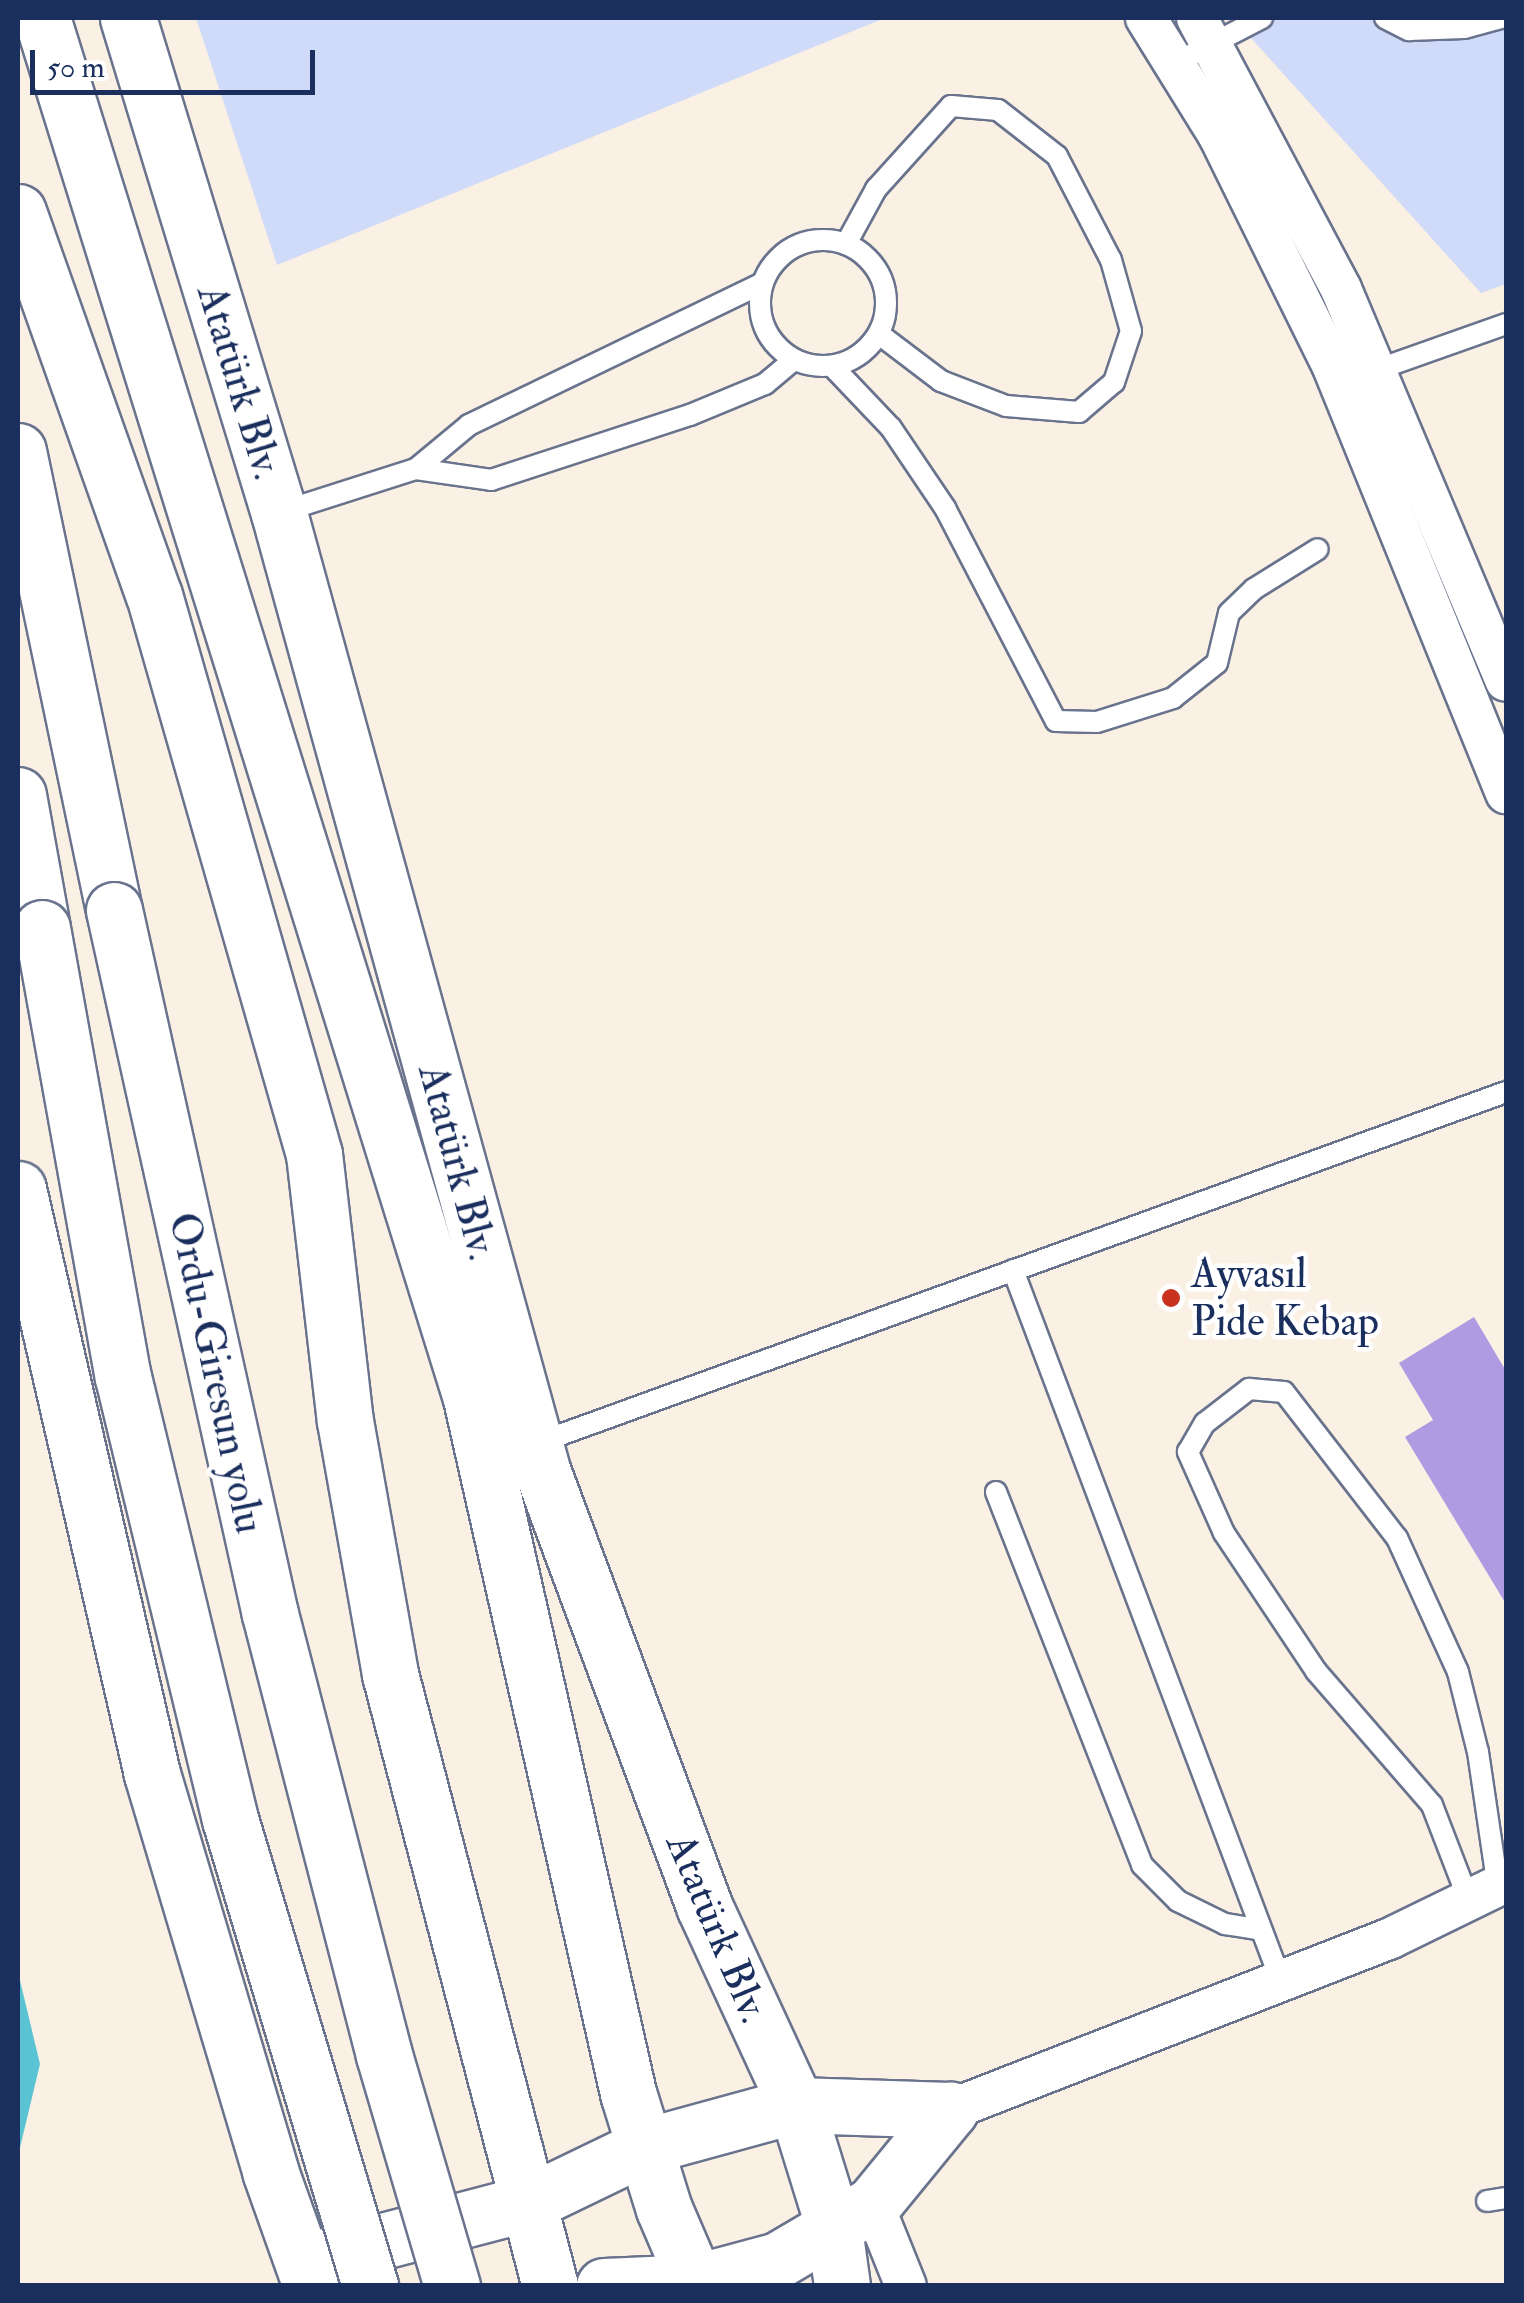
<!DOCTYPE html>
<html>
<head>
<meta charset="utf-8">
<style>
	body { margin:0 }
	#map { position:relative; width:1524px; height:2303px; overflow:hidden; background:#faf0e3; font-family:"IM FELL Double Pica",serif }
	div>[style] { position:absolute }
	.built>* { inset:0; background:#d0daf9 }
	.water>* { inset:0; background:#5ac4d5 }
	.building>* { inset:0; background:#ae9be2 }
	.roads { filter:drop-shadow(2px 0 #69738d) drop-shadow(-2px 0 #69738d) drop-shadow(0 2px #69738d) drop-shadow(0 -2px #69738d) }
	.lane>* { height:20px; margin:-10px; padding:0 10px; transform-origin:10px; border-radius:10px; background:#fff }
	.lane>.ring { margin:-10px; padding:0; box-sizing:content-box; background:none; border:20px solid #fff; border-radius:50% }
	.street>* { height:40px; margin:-20px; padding:0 20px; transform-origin:20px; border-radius:20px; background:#fff }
	.secondary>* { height:55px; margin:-27.5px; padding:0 27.5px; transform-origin:27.5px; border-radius:27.5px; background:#fff }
	.highway>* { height:55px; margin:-27.5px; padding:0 27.5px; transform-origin:27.5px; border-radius:27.5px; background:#fff }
	.bridges { filter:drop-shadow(2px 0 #69738d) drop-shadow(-2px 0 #69738d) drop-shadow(0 2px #69738d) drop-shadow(0 -2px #69738d) }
	.highway-bridge>* { height:55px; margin:-27.5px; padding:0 27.5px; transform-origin:27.5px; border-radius:27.5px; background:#fff }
	.dots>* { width:28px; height:28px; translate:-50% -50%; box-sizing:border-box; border:5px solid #fff; border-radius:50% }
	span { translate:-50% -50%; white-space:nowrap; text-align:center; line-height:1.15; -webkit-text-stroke:9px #fff; paint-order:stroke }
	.street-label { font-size:42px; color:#1b2f5e }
	.poi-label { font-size:42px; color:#1b2f5e }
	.left { translate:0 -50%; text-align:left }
	.frame { position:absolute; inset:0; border:20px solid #1b2f5e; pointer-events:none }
	.scale { position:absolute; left:30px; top:50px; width:285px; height:45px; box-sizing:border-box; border:5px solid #1b2f5e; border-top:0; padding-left:12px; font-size:30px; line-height:35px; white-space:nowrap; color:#1b2f5e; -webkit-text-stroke:8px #fff; paint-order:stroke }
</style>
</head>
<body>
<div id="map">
	<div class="built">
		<div style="clip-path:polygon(196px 18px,885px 18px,277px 265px)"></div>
		<div style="clip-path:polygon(1233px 18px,1506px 18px,1506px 284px,1481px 293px)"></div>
	</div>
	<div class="water">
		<div style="clip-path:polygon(18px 1972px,40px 2064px,18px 2156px)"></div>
	</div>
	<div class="building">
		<div style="clip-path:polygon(1474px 1317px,1506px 1371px,1506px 1604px,1405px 1437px,1433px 1420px,1399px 1363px)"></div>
	</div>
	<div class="roads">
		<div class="lane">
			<div style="left:1385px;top:18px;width:27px;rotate:27deg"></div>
			<div style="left:1409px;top:30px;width:55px;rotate:-2.1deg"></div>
			<div style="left:1464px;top:28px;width:38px;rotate:-15deg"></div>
			<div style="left:1175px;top:63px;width:98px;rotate:-27.3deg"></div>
			<div class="ring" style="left:760px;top:240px;width:106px;height:106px"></div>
			<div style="left:846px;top:244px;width:63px;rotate:-61.4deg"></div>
			<div style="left:876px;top:189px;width:112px;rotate:-47.9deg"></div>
			<div style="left:951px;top:106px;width:47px;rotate:4.9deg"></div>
			<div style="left:998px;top:110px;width:75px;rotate:37.9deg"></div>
			<div style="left:1057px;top:156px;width:117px;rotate:62.6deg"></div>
			<div style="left:1111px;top:260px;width:74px;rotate:74.3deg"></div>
			<div style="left:1131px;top:331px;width:54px;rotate:108.4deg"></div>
			<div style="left:1114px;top:382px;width:46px;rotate:139.4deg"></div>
			<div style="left:1079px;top:412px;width:73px;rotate:-175.3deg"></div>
			<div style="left:1006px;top:406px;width:70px;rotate:-159deg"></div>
			<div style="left:941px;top:381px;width:78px;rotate:-142.8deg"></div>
			<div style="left:833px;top:367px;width:84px;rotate:46.4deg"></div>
			<div style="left:891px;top:428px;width:97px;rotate:56deg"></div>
			<div style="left:945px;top:508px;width:240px;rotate:62.5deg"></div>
			<div style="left:1056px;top:721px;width:41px;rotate:1.4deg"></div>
			<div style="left:1097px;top:722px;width:80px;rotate:-17.5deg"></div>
			<div style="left:1173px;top:698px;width:56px;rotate:-38.5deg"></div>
			<div style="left:1217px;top:663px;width:51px;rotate:-76.5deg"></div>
			<div style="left:1229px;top:613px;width:35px;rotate:-44deg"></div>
			<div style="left:1254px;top:589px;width:75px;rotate:-32deg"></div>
			<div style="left:1376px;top:370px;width:138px;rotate:-19.5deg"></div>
			<div style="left:416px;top:469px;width:76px;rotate:8.3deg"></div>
			<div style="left:491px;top:480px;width:209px;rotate:-18.1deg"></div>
			<div style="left:690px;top:415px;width:81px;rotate:-22.5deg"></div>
			<div style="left:765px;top:384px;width:38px;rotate:-40deg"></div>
			<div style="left:281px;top:512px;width:142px;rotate:-17.7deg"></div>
			<div style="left:416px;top:469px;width:69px;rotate:-39.7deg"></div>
			<div style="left:469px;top:425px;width:326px;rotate:-25.8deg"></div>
			<div style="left:1013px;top:1270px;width:760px;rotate:69.35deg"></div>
			<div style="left:535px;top:1444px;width:1033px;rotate:-19.93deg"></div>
			<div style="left:996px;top:1492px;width:401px;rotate:68.6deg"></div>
			<div style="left:1142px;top:1865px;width:51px;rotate:45deg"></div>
			<div style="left:1178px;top:1901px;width:52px;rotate:26.1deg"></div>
			<div style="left:1225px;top:1924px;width:36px;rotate:9deg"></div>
			<div style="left:1469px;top:1901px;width:103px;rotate:-111.1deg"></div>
			<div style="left:1432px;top:1805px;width:177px;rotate:-130.9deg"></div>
			<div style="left:1316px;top:1671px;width:166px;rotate:-123.7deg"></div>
			<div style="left:1224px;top:1533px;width:89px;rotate:-114deg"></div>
			<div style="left:1188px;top:1452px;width:34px;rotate:-60deg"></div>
			<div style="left:1205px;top:1423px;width:56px;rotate:-37.7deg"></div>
			<div style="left:1249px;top:1389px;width:35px;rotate:5deg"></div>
			<div style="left:1284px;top:1392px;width:185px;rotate:52.3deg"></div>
			<div style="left:1397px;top:1538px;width:147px;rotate:65.5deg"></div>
			<div style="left:1458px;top:1672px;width:82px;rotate:76deg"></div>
			<div style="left:1478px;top:1752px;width:136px;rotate:81.6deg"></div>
			<div style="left:1487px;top:2201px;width:19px;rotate:-9deg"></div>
		</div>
		<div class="street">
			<div style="left:1146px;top:18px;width:137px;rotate:58.2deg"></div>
			<div style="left:1218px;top:134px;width:260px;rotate:63.7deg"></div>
			<div style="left:1333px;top:367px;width:460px;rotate:67.9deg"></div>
			<div style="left:1197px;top:18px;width:307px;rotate:62deg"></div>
			<div style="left:1341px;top:289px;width:425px;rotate:67.2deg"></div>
			<div style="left:950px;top:2110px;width:473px;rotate:-21.3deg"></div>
			<div style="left:1391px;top:1938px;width:128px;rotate:-26deg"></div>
			<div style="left:873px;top:2204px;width:88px;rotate:68.1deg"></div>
		</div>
		<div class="secondary">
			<div style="left:42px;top:18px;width:1445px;rotate:72.73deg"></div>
			<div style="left:471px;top:1398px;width:713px;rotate:77.27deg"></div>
			<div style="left:628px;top:2093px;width:121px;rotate:72.8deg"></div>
			<div style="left:664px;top:2209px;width:84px;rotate:66.8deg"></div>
			<div style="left:128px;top:18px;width:518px;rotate:73.04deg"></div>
			<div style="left:279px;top:513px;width:992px;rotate:74.63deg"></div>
			<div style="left:542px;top:1470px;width:465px;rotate:69.6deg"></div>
			<div style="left:704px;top:1906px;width:219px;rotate:65.2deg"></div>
			<div style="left:796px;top:2105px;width:129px;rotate:72.8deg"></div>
			<div style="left:834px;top:2228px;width:59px;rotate:82.1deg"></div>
		</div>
		<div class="highway">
			<div style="left:18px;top:212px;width:406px;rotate:70.5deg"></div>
			<div style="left:154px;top:595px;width:581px;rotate:74.03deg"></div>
			<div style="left:314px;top:1154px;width:269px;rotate:83.4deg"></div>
			<div style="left:345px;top:1421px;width:257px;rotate:79.9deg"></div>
			<div style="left:390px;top:1674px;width:633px;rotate:75.35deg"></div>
			<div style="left:18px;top:451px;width:469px;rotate:78.2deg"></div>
			<div style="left:18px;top:795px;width:135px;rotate:79.8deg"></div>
			<div style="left:18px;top:1189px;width:600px;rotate:77.1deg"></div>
			<div style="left:152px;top:1774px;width:414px;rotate:73.4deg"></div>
			<div style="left:270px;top:2171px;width:122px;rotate:70.4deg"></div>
			<div style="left:314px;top:2259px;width:221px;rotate:-14.7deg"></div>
			<div style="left:528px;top:2203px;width:131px;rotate:-25.8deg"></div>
			<div style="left:646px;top:2146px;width:156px;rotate:-15.3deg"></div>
			<div style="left:796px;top:2105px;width:154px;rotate:1.9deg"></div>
			<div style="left:604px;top:2286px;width:92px;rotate:-2.5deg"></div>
			<div style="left:696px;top:2282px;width:85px;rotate:-15deg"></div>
			<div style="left:778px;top:2260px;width:110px;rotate:-30.5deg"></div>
			<div style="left:873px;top:2204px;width:122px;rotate:-50.7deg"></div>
		</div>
	</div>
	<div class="bridges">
		<div class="highway-bridge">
			<div style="left:114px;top:910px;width:721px;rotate:77.51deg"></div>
			<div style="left:270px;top:1614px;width:455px;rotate:75.5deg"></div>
			<div style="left:384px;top:2055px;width:241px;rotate:73.6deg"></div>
			<div style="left:42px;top:928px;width:456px;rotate:79.8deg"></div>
			<div style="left:123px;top:1377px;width:455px;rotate:76.4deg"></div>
			<div style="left:230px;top:1819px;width:488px;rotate:73.3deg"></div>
		</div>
	</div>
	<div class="dots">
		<div style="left:1171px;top:1298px;background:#c8321e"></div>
	</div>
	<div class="street-label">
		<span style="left:239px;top:382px;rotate:73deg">Atatürk Blv.</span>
		<span style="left:457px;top:1162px;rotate:75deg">Atatürk Blv.</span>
		<span style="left:216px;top:1373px;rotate:78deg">Ordu-Giresun yolu</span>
		<span style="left:717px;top:1928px;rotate:67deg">Atatürk Blv.</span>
	</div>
	<div class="poi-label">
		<span class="left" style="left:1191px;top:1298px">Ayvasıl<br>Pide Kebap</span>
	</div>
	<div class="frame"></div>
	<div class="scale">50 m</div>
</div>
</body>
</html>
